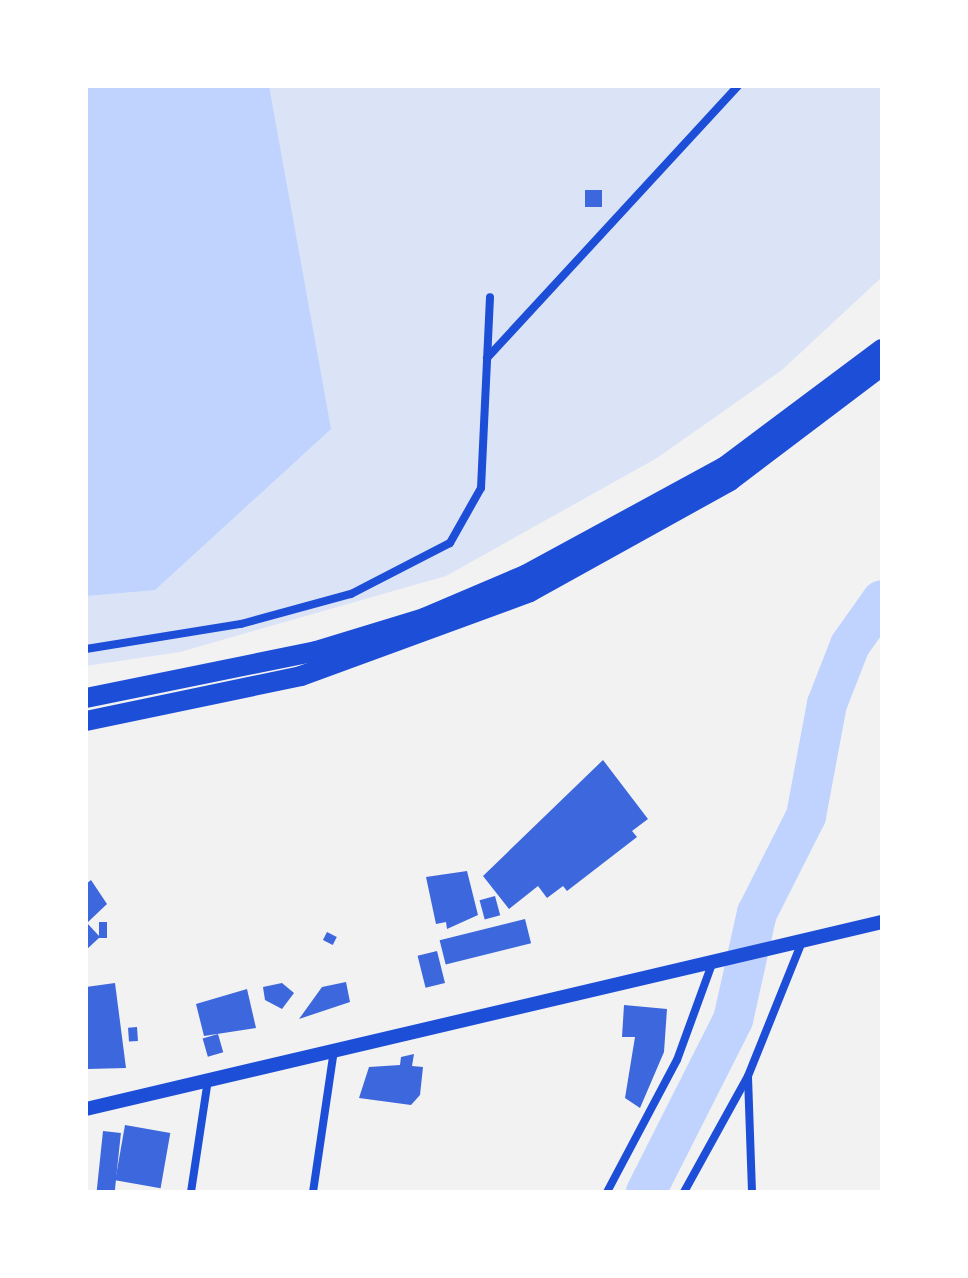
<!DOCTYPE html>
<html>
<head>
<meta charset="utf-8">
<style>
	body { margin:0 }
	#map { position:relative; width:968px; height:1278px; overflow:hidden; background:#f2f2f2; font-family:"Alegreya Sans",sans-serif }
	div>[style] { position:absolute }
	.green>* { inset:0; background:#dbe4f7 }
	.water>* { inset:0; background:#bfd3fe }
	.river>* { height:40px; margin:-20px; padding:0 20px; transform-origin:20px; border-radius:20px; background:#bfd3fe }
	.building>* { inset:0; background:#3d67dc; transform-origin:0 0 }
	.minor>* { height:8px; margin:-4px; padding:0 4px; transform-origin:4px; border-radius:4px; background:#1d4ed8 }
	.tertiary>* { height:14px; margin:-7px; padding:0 7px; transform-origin:7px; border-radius:7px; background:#1d4ed8 }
	.trunk>* { height:20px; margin:-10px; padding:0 10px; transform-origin:10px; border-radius:10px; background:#1d4ed8 }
	span { translate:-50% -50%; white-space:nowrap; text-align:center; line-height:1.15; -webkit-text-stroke:7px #fff; paint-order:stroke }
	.frame { position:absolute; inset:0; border:88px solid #fff; pointer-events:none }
</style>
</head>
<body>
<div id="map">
	<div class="green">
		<div style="clip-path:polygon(86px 86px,882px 86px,882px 277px,782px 370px,657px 458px,446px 576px,180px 652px,86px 666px)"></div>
	</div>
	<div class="water">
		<div style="clip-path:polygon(86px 86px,269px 86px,331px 429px,155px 590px,86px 596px)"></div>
	</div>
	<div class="river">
		<div style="left:646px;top:1192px;width:193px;rotate:-63.2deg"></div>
		<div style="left:733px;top:1020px;width:110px;rotate:-77.4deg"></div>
		<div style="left:757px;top:913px;width:109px;rotate:-63.2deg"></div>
		<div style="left:806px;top:816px;width:114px;rotate:-79.4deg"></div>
		<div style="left:827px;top:704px;width:63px;rotate:-68.7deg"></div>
		<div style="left:850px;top:645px;width:55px;rotate:-54.6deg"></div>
	</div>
	<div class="building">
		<div style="left:585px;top:190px;width:17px;height:17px"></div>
		<div style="clip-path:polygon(603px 760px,648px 819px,632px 831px,637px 837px,567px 891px,563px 886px,547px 898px,538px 886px,509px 909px,483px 876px)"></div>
		<div style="clip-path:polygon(467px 871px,478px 915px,447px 929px,446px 922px,436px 924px,426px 877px)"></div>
		<div style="clip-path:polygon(91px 880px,107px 904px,87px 923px,100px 937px,86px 950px,86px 884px)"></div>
		<div style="left:495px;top:896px;width:20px;height:16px;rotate:75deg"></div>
		<div style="left:525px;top:919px;width:25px;height:88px;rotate:76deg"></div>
		<div style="left:99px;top:922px;width:8px;height:16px"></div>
		<div style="left:327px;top:932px;width:11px;height:9px;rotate:27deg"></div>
		<div style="left:437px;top:951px;width:33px;height:20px;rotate:76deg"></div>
		<div style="clip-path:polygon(346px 982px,350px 1002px,299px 1019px,322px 987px)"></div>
		<div style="clip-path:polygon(115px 983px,126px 1068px,88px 1069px,86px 987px)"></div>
		<div style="clip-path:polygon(282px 983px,294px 993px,282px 1009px,265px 1000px,263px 987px)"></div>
		<div style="clip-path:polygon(247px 989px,256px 1028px,204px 1036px,196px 1004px)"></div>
		<div style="clip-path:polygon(624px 1005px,667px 1009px,664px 1052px,640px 1108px,625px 1098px,635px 1037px,622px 1037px)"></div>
		<div style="left:137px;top:1027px;width:14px;height:9px;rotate:86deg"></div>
		<div style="left:218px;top:1034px;width:19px;height:16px;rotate:74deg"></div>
		<div style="clip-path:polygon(414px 1054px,412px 1066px,423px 1067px,420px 1095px,411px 1105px,359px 1098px,369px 1067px,400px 1065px,401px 1057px)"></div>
		<div style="left:125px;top:1125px;width:46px;height:56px;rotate:10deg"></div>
		<div style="left:103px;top:1131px;width:18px;height:62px;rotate:6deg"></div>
	</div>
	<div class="minor">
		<div style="left:487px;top:358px;width:370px;rotate:-47.3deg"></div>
		<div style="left:86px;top:649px;width:157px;rotate:-9.2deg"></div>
		<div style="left:241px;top:624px;width:114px;rotate:-15.3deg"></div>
		<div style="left:351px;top:594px;width:111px;rotate:-27.3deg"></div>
		<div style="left:450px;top:543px;width:63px;rotate:-60.6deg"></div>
		<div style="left:481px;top:488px;width:191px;rotate:-87.3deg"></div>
		<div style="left:748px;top:1077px;width:115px;rotate:88deg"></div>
		<div style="left:191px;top:1192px;width:113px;rotate:-81.4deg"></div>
		<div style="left:313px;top:1192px;width:144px;rotate:-81.6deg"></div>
		<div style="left:607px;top:1192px;width:149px;rotate:-62.1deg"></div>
		<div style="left:677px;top:1060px;width:105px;rotate:-70deg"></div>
		<div style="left:684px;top:1192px;width:132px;rotate:-61.1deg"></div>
		<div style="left:748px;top:1076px;width:148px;rotate:-68.1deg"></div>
	</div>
	<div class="tertiary">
		<div style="left:86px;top:1109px;width:818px;rotate:-13.22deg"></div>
	</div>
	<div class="trunk">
		<div style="left:86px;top:698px;width:235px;rotate:-11.5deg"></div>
		<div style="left:316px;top:651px;width:113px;rotate:-17deg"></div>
		<div style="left:424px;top:618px;width:110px;rotate:-23.1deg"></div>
		<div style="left:525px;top:575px;width:226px;rotate:-28.5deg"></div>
		<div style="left:724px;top:467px;width:197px;rotate:-36.8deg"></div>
		<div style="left:86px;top:721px;width:220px;rotate:-11.8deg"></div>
		<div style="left:301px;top:676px;width:244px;rotate:-20.1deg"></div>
		<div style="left:530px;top:592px;width:229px;rotate:-29deg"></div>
		<div style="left:730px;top:481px;width:191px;rotate:-37.1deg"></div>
	</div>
	<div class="frame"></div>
</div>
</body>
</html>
